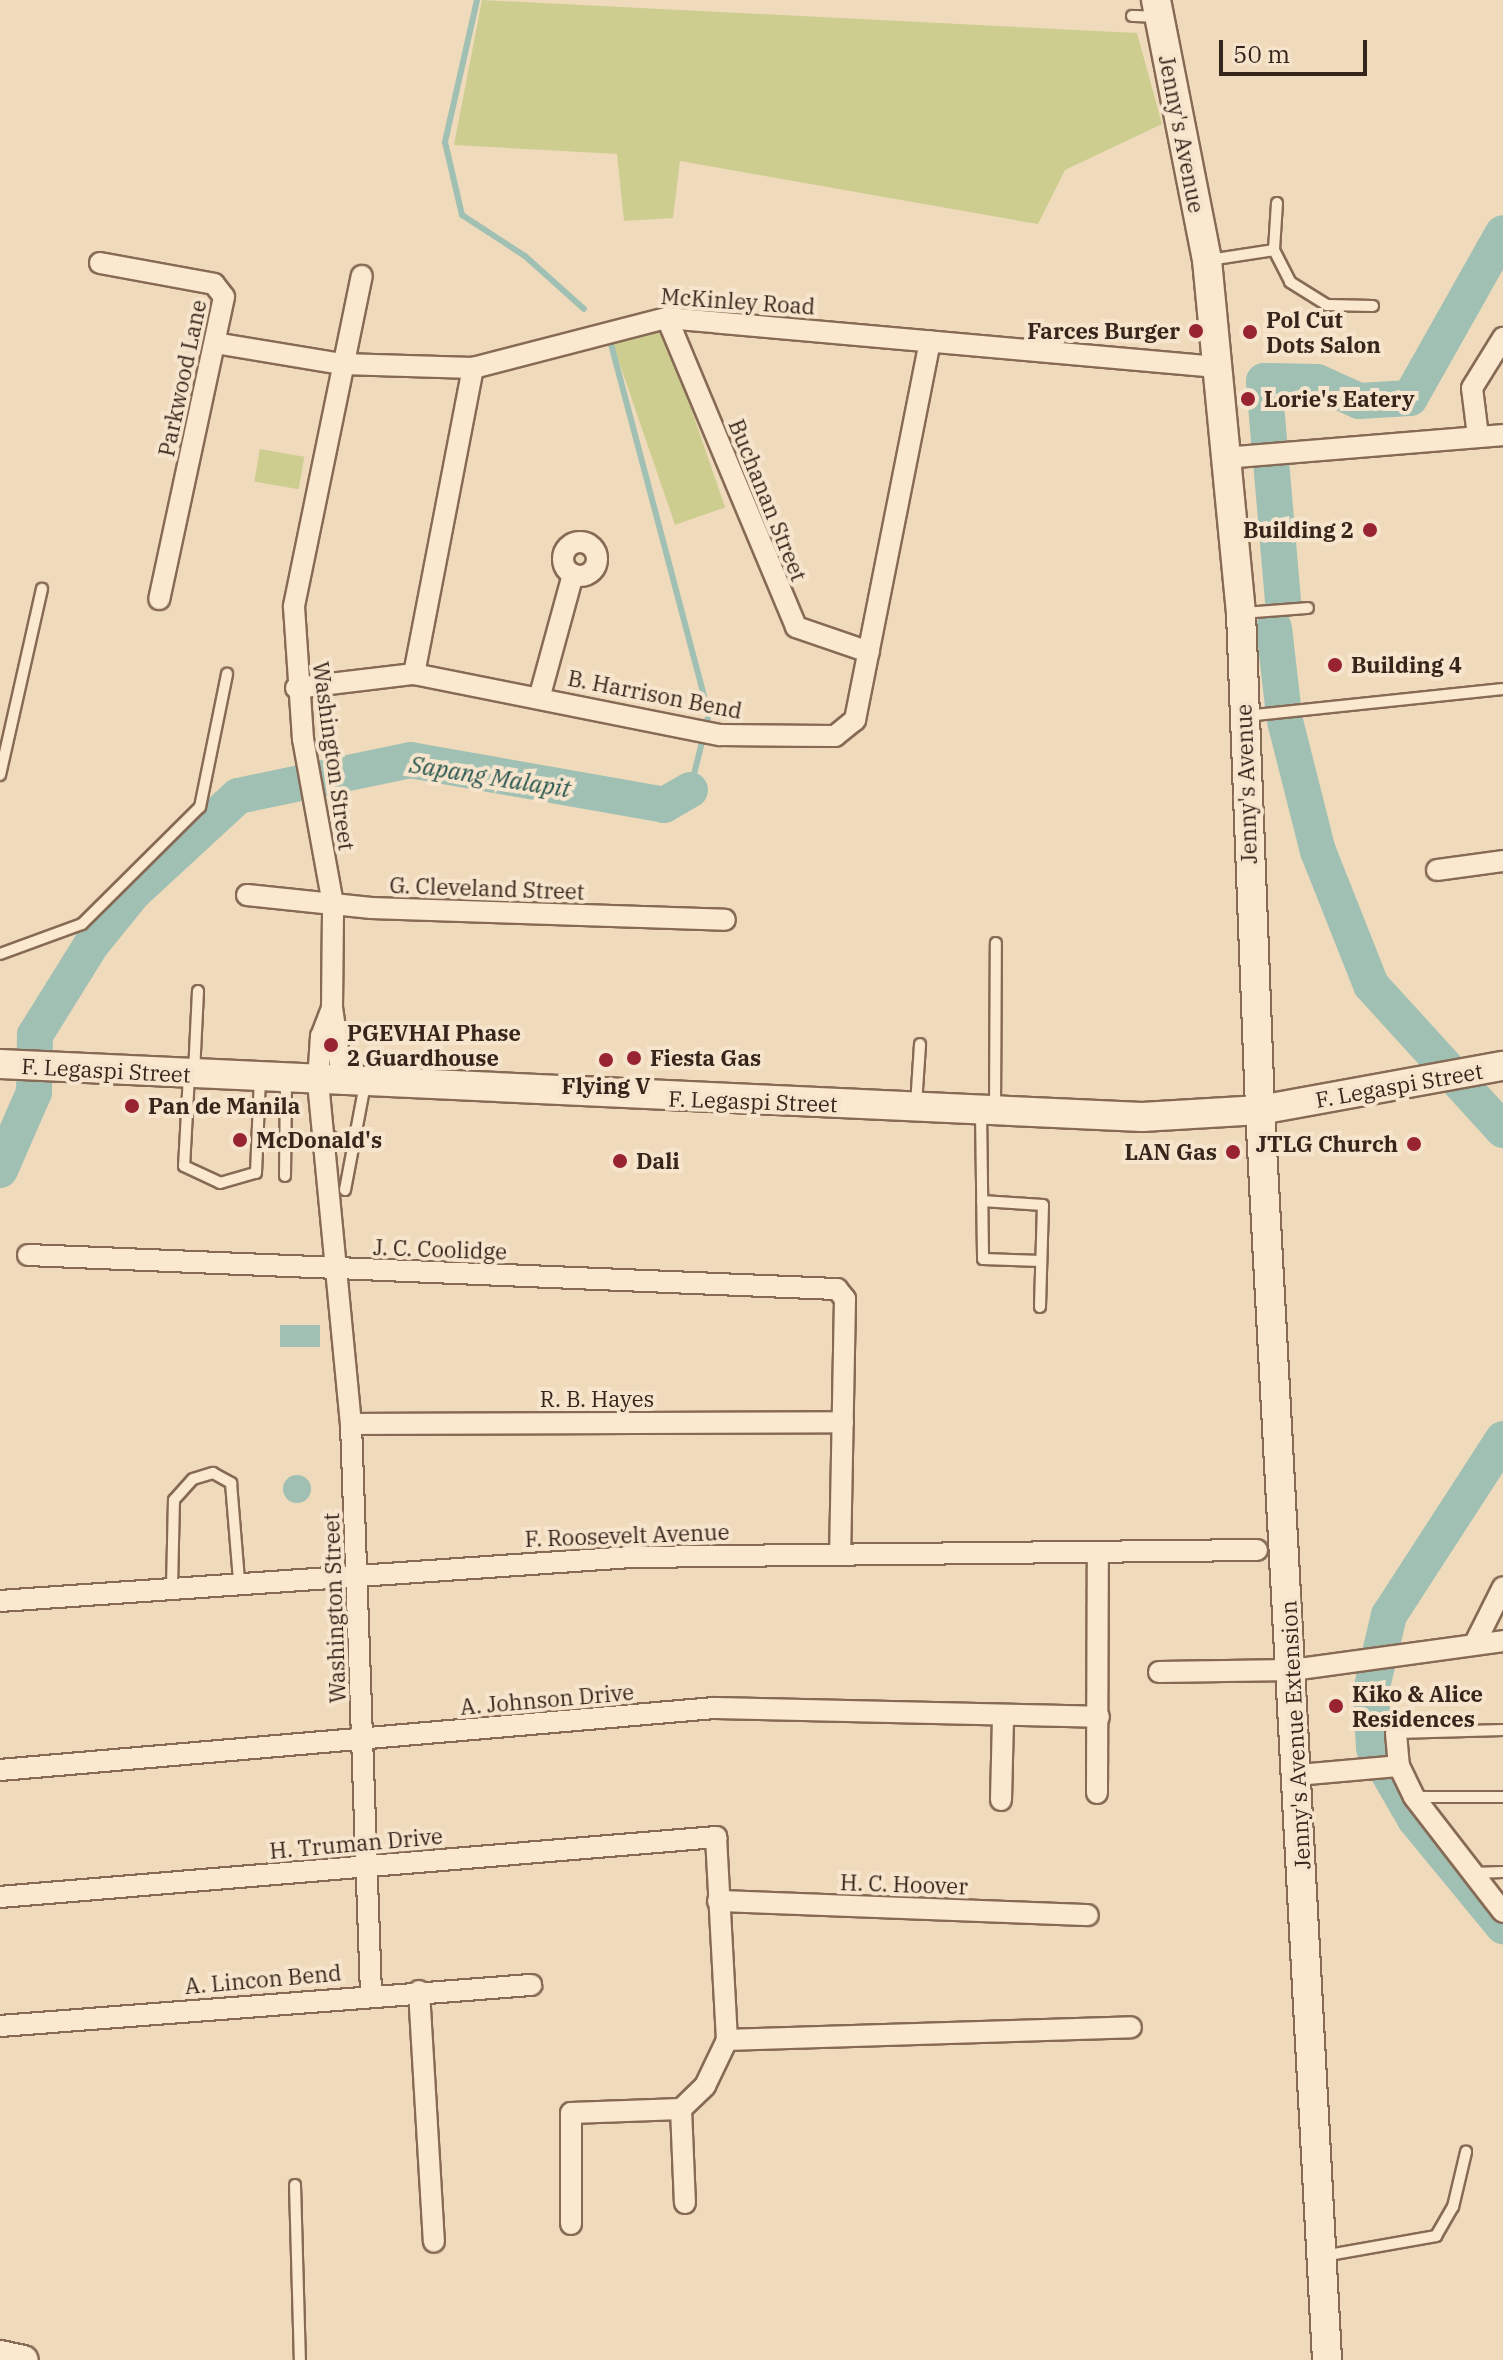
<!DOCTYPE html>
<html>
<head>
<meta charset="utf-8">
<style>
	body { margin:0 }
	#map { position:relative; width:1503px; height:2360px; overflow:hidden; background:#efdabc; font-family:"IBM Plex Serif",serif }
	div>[style] { position:absolute }
	.green>* { inset:0; background:#cdcd90; transform-origin:0 0 }
	.water>* { inset:0; background:#a0c0b3; transform-origin:0 0 }
	.round { border-radius:50% }
	.stream>* { height:6px; margin:-3px; padding:0 3px; transform-origin:3px; border-radius:3px; background:#a0c0b3 }
	.river>* { height:36px; margin:-18px; padding:0 18px; transform-origin:18px; border-radius:18px; background:#a0c0b3 }
	.roads { filter:drop-shadow(2px 0 #876a55) drop-shadow(-2px 0 #876a55) drop-shadow(0 2px #876a55) drop-shadow(0 -2px #876a55) }
	.lane>* { height:10px; margin:-5px; padding:0 5px; transform-origin:5px; border-radius:5px; background:#fae9cf }
	.street>* { height:20px; margin:-10px; padding:0 10px; transform-origin:10px; border-radius:10px; background:#fae9cf }
	.street>.ring { margin:-10px; padding:0; box-sizing:content-box; background:none; border:20px solid #fae9cf; border-radius:50% }
	.secondary>* { height:28px; margin:-14px; padding:0 14px; transform-origin:14px; border-radius:14px; background:#fae9cf }
	.dots>* { width:22px; height:22px; translate:-50% -50%; box-sizing:border-box; border:4px solid #f6e5cc; border-radius:50% }
	span { translate:-50% -50%; white-space:nowrap; text-align:center; line-height:1.15; -webkit-text-stroke:8px #f6e5cc; paint-order:stroke }
	.street-label { font-size:22px; color:#36251b }
	.poi-label { font-size:22px; color:#36251b; font-weight:700 }
	.left { translate:0 -50%; text-align:left }
	.right { translate:-100% -50%; text-align:right }
	.water-label { font-size:24px; color:#29564e; font-style:italic }
	.scale { position:absolute; left:1219px; top:40px; width:148px; height:36px; box-sizing:border-box; border:4px solid #36251b; border-top:0; padding-left:10px; font-size:24px; line-height:28px; white-space:nowrap; color:#36251b; -webkit-text-stroke:6px #f6e5cc; paint-order:stroke }
</style>
</head>
<body>
<div id="map">
	<div class="green">
		<div style="clip-path:polygon(482px 0,1137px 33px,1162px 124px,1065px 170px,1038px 224px,680px 161px,673px 218px,624px 221px,617px 154px,454px 145px)"></div>
		<div style="left:662px;top:324px;width:194px;height:53px;rotate:71deg"></div>
		<div style="left:260px;top:449px;width:45px;height:33px;rotate:10deg"></div>
	</div>
	<div class="water">
		<div style="left:320px;top:1325px;width:22px;height:40px;rotate:90deg"></div>
		<div class="round" style="left:283px;top:1475px;width:28px;height:28px"></div>
	</div>
	<div class="stream">
		<div style="left:477px;top:0;width:146px;rotate:102.7deg"></div>
		<div style="left:445px;top:142px;width:75px;rotate:76.9deg"></div>
		<div style="left:462px;top:215px;width:75px;rotate:33.1deg"></div>
		<div style="left:525px;top:256px;width:79px;rotate:41.9deg"></div>
		<div style="left:611px;top:344px;width:383px;rotate:75.2deg"></div>
		<div style="left:709px;top:714px;width:78px;rotate:104deg"></div>
	</div>
	<div class="river">
		<div style="left:1270px;top:452px;width:71px;rotate:-94.8deg"></div>
		<div style="left:1264px;top:381px;width:53px;rotate:1.1deg"></div>
		<div style="left:1317px;top:382px;width:46px;rotate:24.3deg"></div>
		<div style="left:1359px;top:401px;width:51px;rotate:-3.4deg"></div>
		<div style="left:1410px;top:398px;width:189px;rotate:-60.6deg"></div>
		<div style="left:1271px;top:461px;width:140px;rotate:85.1deg"></div>
		<div style="left:1274px;top:628px;width:79px;rotate:83.4deg"></div>
		<div style="left:1285px;top:721px;width:134px;rotate:75.8deg"></div>
		<div style="left:1318px;top:851px;width:144px;rotate:68.4deg"></div>
		<div style="left:1371px;top:985px;width:196px;rotate:47.7deg"></div>
		<div style="left:0;top:1170px;width:85px;rotate:-66.4deg"></div>
		<div style="left:34px;top:1092px;width:57px;rotate:-89deg"></div>
		<div style="left:35px;top:1035px;width:106px;rotate:-58.1deg"></div>
		<div style="left:91px;top:945px;width:67px;rotate:-51.1deg"></div>
		<div style="left:133px;top:893px;width:143px;rotate:-42.7deg"></div>
		<div style="left:238px;top:796px;width:176px;rotate:-11.8deg"></div>
		<div style="left:410px;top:760px;width:258px;rotate:10deg"></div>
		<div style="left:664px;top:805px;width:30px;rotate:-30deg"></div>
		<div style="left:1503px;top:1439px;width:210px;rotate:122.9deg"></div>
		<div style="left:1389px;top:1615px;width:78px;rotate:103.3deg"></div>
		<div style="left:1371px;top:1691px;width:57px;rotate:87deg"></div>
		<div style="left:1374px;top:1748px;width:82px;rotate:60deg"></div>
		<div style="left:1415px;top:1819px;width:139px;rotate:50.6deg"></div>
	</div>
	<div class="roads">
		<div class="lane">
			<div style="left:1132px;top:16px;width:26px;rotate:2deg"></div>
			<div style="left:1277px;top:203px;width:47px;rotate:93.7deg"></div>
			<div style="left:1274px;top:250px;width:36px;rotate:63deg"></div>
			<div style="left:1290px;top:282px;width:44px;rotate:31.9deg"></div>
			<div style="left:1327px;top:305px;width:46px;rotate:1.2deg"></div>
			<div style="left:1209px;top:260px;width:66px;rotate:-8.7deg"></div>
			<div style="left:1243px;top:613px;width:65px;rotate:-4.4deg"></div>
			<div style="left:1246px;top:716px;width:258px;rotate:-6deg"></div>
			<div style="left:0;top:775px;width:191px;rotate:-77.3deg"></div>
			<div style="left:0;top:954px;width:87px;rotate:-20.1deg"></div>
			<div style="left:82px;top:924px;width:166px;rotate:-44.8deg"></div>
			<div style="left:200px;top:807px;width:136px;rotate:-78.5deg"></div>
			<div style="left:194px;top:1073px;width:82px;rotate:-87.2deg"></div>
			<div style="left:189px;top:1075px;width:91px;rotate:93.1deg"></div>
			<div style="left:184px;top:1166px;width:40px;rotate:25deg"></div>
			<div style="left:220px;top:1183px;width:37px;rotate:-16deg"></div>
			<div style="left:256px;top:1173px;width:94px;rotate:-87.6deg"></div>
			<div style="left:916px;top:1105px;width:61px;rotate:-86.2deg"></div>
			<div style="left:995px;top:1109px;width:166px;rotate:-89.7deg"></div>
			<div style="left:981px;top:1112px;width:147px;rotate:89.2deg"></div>
			<div style="left:983px;top:1259px;width:58px;rotate:2deg"></div>
			<div style="left:324px;top:1132px;width:18px;rotate:34deg"></div>
			<div style="left:339px;top:1142px;width:18px;rotate:-29deg"></div>
			<div style="left:285px;top:1176px;width:96px;rotate:-89.4deg"></div>
			<div style="left:345px;top:1190px;width:108px;rotate:-79.3deg"></div>
			<div style="left:982px;top:1201px;width:61px;rotate:3.8deg"></div>
			<div style="left:1043px;top:1205px;width:102px;rotate:91.7deg"></div>
			<div style="left:172px;top:1587px;width:87px;rotate:-88.7deg"></div>
			<div style="left:174px;top:1500px;width:28px;rotate:-48deg"></div>
			<div style="left:193px;top:1479px;width:21px;rotate:-17deg"></div>
			<div style="left:213px;top:1473px;width:21px;rotate:29deg"></div>
			<div style="left:231px;top:1483px;width:98px;rotate:85.3deg"></div>
			<div style="left:1396px;top:1733px;width:107px;rotate:-1.6deg"></div>
			<div style="left:1416px;top:1797px;width:87px"></div>
			<div style="left:1473px;top:1873px;width:30px;rotate:-2deg"></div>
			<div style="left:295px;top:2185px;width:175px;rotate:88.4deg"></div>
			<div style="left:1323px;top:2256px;width:115px;rotate:-10deg"></div>
			<div style="left:1436px;top:2236px;width:34px;rotate:-60deg"></div>
			<div style="left:1453px;top:2207px;width:57px;rotate:-76.7deg"></div>
		</div>
		<div class="street">
			<div style="left:100px;top:263px;width:116px;rotate:10.4deg"></div>
			<div style="left:214px;top:284px;width:16px;rotate:52deg"></div>
			<div style="left:224px;top:297px;width:309px;rotate:102.1deg"></div>
			<div style="left:667px;top:318px;width:335px;rotate:67.3deg"></div>
			<div style="left:796px;top:627px;width:77px;rotate:18.9deg"></div>
			<div style="left:215px;top:343px;width:129px;rotate:9.4deg"></div>
			<div style="left:342px;top:364px;width:131px;rotate:1.7deg"></div>
			<div style="left:473px;top:368px;width:200px;rotate:-14.5deg"></div>
			<div style="left:667px;top:318px;width:552px;rotate:5.09deg"></div>
			<div style="left:1478px;top:436px;width:48px;rotate:-97.1deg"></div>
			<div style="left:1472px;top:388px;width:59px;rotate:-58.2deg"></div>
			<div style="left:1225px;top:458px;width:279px;rotate:-4.7deg"></div>
			<div class="ring" style="left:563px;top:542px;width:14px;height:14px"></div>
			<div style="left:414px;top:674px;width:312px;rotate:-79.1deg"></div>
			<div style="left:296px;top:688px;width:119px;rotate:-6.8deg"></div>
			<div style="left:414px;top:674px;width:312px;rotate:11.3deg"></div>
			<div style="left:720px;top:735px;width:115px;rotate:0.5deg"></div>
			<div style="left:835px;top:736px;width:26px;rotate:-39deg"></div>
			<div style="left:855px;top:720px;width:386px;rotate:-78.8deg"></div>
			<div style="left:540px;top:695px;width:125px;rotate:-74.7deg"></div>
			<div style="left:1437px;top:870px;width:67px;rotate:-7.8deg"></div>
			<div style="left:247px;top:895px;width:125px;rotate:6deg"></div>
			<div style="left:371px;top:908px;width:354px;rotate:1.9deg"></div>
			<div style="left:332px;top:1008px;width:30px;rotate:111deg"></div>
			<div style="left:321px;top:1036px;width:46px;rotate:93.7deg"></div>
			<div style="left:318px;top:1082px;width:344px;rotate:84.5deg"></div>
			<div style="left:351px;top:1424px;width:569px;rotate:87.99deg"></div>
			<div style="left:343px;top:1084px;width:77px;rotate:-98.2deg"></div>
			<div style="left:332px;top:1008px;width:104px;rotate:-89.4deg"></div>
			<div style="left:333px;top:904px;width:168px;rotate:-100.3deg"></div>
			<div style="left:303px;top:739px;width:133px;rotate:-93.9deg"></div>
			<div style="left:294px;top:606px;width:337px;rotate:-78.4deg"></div>
			<div style="left:28px;top:1255px;width:810px;rotate:2.41deg"></div>
			<div style="left:837px;top:1289px;width:13px;rotate:51deg"></div>
			<div style="left:845px;top:1299px;width:254px;rotate:91.1deg"></div>
			<div style="left:351px;top:1424px;width:492px;rotate:-0.2deg"></div>
			<div style="left:0;top:1601px;width:633px;rotate:-3.99deg"></div>
			<div style="left:631px;top:1557px;width:626px;rotate:-0.64deg"></div>
			<div style="left:1476px;top:1641px;width:60px;rotate:-63.4deg"></div>
			<div style="left:1159px;top:1672px;width:133px;rotate:-0.9deg"></div>
			<div style="left:1292px;top:1670px;width:213px;rotate:-7.8deg"></div>
			<div style="left:1396px;top:1733px;width:33px;rotate:85deg"></div>
			<div style="left:1399px;top:1766px;width:34px;rotate:64deg"></div>
			<div style="left:1414px;top:1797px;width:145px;rotate:52.3deg"></div>
			<div style="left:0;top:1770px;width:718px;rotate:-4.96deg"></div>
			<div style="left:715px;top:1708px;width:384px;rotate:1.3deg"></div>
			<div style="left:1298px;top:1775px;width:101px;rotate:-5.1deg"></div>
			<div style="left:1097px;top:1793px;width:241px;rotate:-89.8deg"></div>
			<div style="left:1001px;top:1800px;width:84px;rotate:-88.6deg"></div>
			<div style="left:0;top:1897px;width:719px;rotate:-4.79deg"></div>
			<div style="left:716px;top:1837px;width:203px;rotate:86.9deg"></div>
			<div style="left:727px;top:2040px;width:51px;rotate:115.6deg"></div>
			<div style="left:705px;top:2086px;width:33px;rotate:136deg"></div>
			<div style="left:681px;top:2109px;width:110px;rotate:177.9deg"></div>
			<div style="left:571px;top:2113px;width:111px;rotate:90deg"></div>
			<div style="left:718px;top:1901px;width:370px;rotate:2.2deg"></div>
			<div style="left:419px;top:1991px;width:251px;rotate:86.6deg"></div>
			<div style="left:0;top:2026px;width:533px;rotate:-4.42deg"></div>
			<div style="left:727px;top:2040px;width:404px;rotate:-1.8deg"></div>
			<div style="left:681px;top:2109px;width:94px;rotate:87.6deg"></div>
		</div>
		<div class="secondary">
			<div style="left:1156px;top:0;width:265px;rotate:78.9deg"></div>
			<div style="left:1207px;top:260px;width:355px;rotate:84.5deg"></div>
			<div style="left:1241px;top:613px;width:497px;rotate:87.8deg"></div>
			<div style="left:1260px;top:1110px;width:1252px;rotate:86.93deg"></div>
			<div style="left:0;top:1064px;width:1143px;rotate:2.66deg"></div>
			<div style="left:1142px;top:1117px;width:118px;rotate:-3.4deg"></div>
			<div style="left:1260px;top:1110px;width:247px;rotate:-10.3deg"></div>
			<div style="left:0;top:2355px;width:24px;rotate:12deg"></div>
		</div>
	</div>
	<div class="dots">
		<div style="left:1196px;top:331px;background:#982331"></div>
		<div style="left:1250px;top:332px;background:#982331"></div>
		<div style="left:1248px;top:399px;background:#982331"></div>
		<div style="left:1370px;top:530px;background:#982331"></div>
		<div style="left:1335px;top:665px;background:#982331"></div>
		<div style="left:331px;top:1045px;background:#982331"></div>
		<div style="left:634px;top:1058px;background:#982331"></div>
		<div style="left:606px;top:1060px;background:#982331"></div>
		<div style="left:132px;top:1106px;background:#982331"></div>
		<div style="left:240px;top:1140px;background:#982331"></div>
		<div style="left:1414px;top:1144px;background:#982331"></div>
		<div style="left:1233px;top:1152px;background:#982331"></div>
		<div style="left:620px;top:1161px;background:#982331"></div>
		<div style="left:1336px;top:1706px;background:#982331"></div>
	</div>
	<div class="street-label">
		<span style="left:1182px;top:134px;rotate:79deg">Jenny's Avenue</span>
		<span style="left:738px;top:301px;rotate:4deg">McKinley Road</span>
		<span style="left:182px;top:378px;rotate:-78deg">Parkwood Lane</span>
		<span style="left:768px;top:500px;rotate:68deg">Buchanan Street</span>
		<span style="left:655px;top:694px;rotate:11deg">B. Harrison Bend</span>
		<span style="left:334px;top:756px;rotate:82deg">Washington Street</span>
		<span style="left:1246px;top:784px;rotate:-92deg">Jenny's Avenue</span>
		<span style="left:487px;top:888px;rotate:2deg">G. Cleveland Street</span>
		<span style="left:106px;top:1070px;rotate:3deg">F. Legaspi Street</span>
		<span style="left:1399px;top:1085px;rotate:-10deg">F. Legaspi Street</span>
		<span style="left:753px;top:1101px;rotate:2deg">F. Legaspi Street</span>
		<span style="left:440px;top:1249px;rotate:2deg">J. C. Coolidge</span>
		<span style="left:597px;top:1399px">R. B. Hayes</span>
		<span style="left:627px;top:1535px;rotate:-2deg">F. Roosevelt Avenue</span>
		<span style="left:334px;top:1608px;rotate:-92deg">Washington Street</span>
		<span style="left:547px;top:1699px;rotate:-5deg">A. Johnson Drive</span>
		<span style="left:1295px;top:1735px;rotate:-93deg">Jenny's Avenue Extension</span>
		<span style="left:356px;top:1843px;rotate:-5deg">H. Truman Drive</span>
		<span style="left:904px;top:1884px;rotate:2deg">H. C. Hoover</span>
		<span style="left:263px;top:1979px;rotate:-5deg">A. Lincon Bend</span>
	</div>
	<div class="poi-label">
		<span class="left" style="left:1266px;top:332px">Pol Cut<br>Dots Salon</span>
		<span class="right" style="left:1180px;top:331px">Farces Burger</span>
		<span class="left" style="left:1264px;top:399px">Lorie's Eatery</span>
		<span class="right" style="left:1354px;top:530px">Building 2</span>
		<span class="left" style="left:1351px;top:665px">Building 4</span>
		<span class="left" style="left:347px;top:1045px">PGEVHAI Phase<br>2 Guardhouse</span>
		<span class="left" style="left:650px;top:1058px">Fiesta Gas</span>
		<span style="left:606px;top:1086px">Flying V</span>
		<span class="left" style="left:148px;top:1106px">Pan de Manila</span>
		<span class="left" style="left:256px;top:1140px">McDonald's</span>
		<span class="right" style="left:1398px;top:1144px">JTLG Church</span>
		<span class="right" style="left:1217px;top:1152px">LAN Gas</span>
		<span class="left" style="left:636px;top:1161px">Dali</span>
		<span class="left" style="left:1352px;top:1706px">Kiko &amp; Alice<br>Residences</span>
	</div>
	<div class="water-label">
		<span style="left:490px;top:777px;rotate:9deg">Sapang Malapit</span>
	</div>
	<div class="scale">50 m</div>
</div>
</body>
</html>
